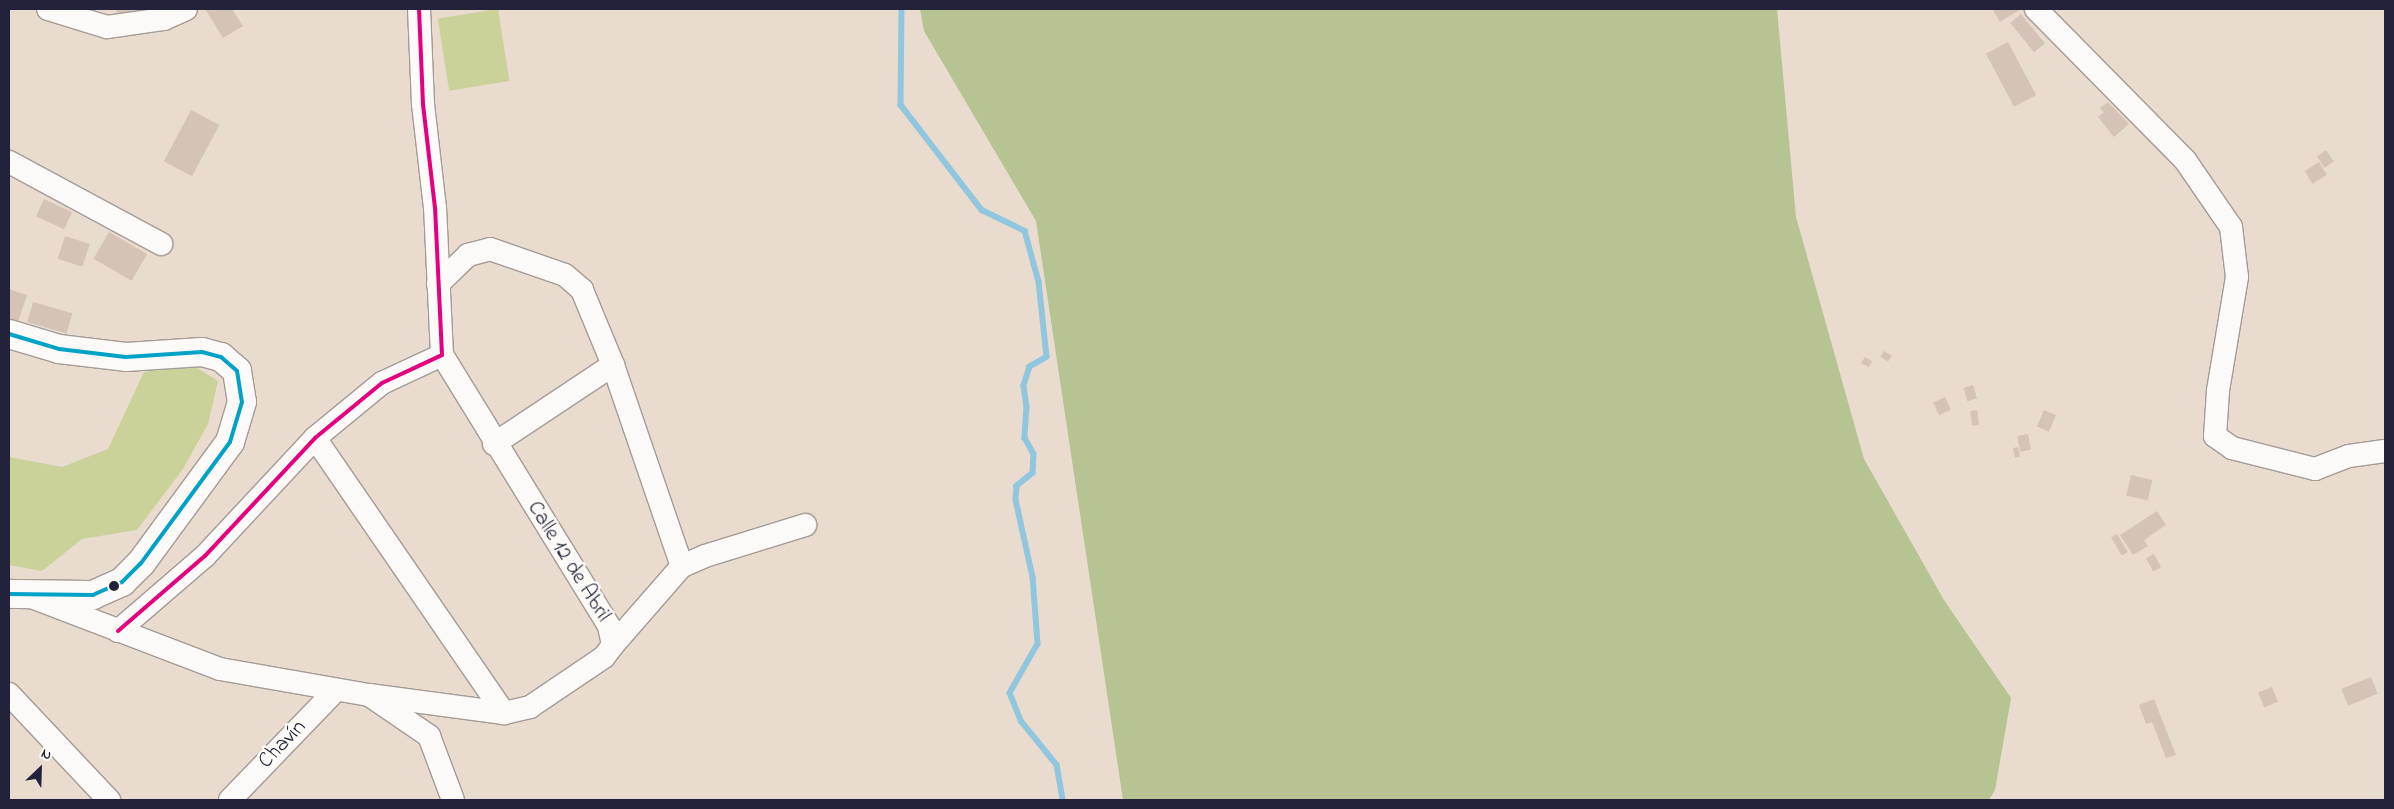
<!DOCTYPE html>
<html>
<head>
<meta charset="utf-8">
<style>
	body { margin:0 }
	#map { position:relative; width:2394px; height:809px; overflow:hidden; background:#e9dcce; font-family:"Indie Flower",sans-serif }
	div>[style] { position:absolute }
	.green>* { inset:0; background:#cad29a; transform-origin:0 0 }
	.forest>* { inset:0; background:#b6c393 }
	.stream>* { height:5.5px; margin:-2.75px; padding:0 2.75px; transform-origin:2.75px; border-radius:2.75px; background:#90c7df }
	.building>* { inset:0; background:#d6c3b7; transform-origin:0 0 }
	.roads { filter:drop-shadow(1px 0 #a39b96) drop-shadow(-1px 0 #a39b96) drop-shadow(0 1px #a39b96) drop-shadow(0 -1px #a39b96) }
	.street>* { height:22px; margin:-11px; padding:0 11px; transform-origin:11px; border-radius:11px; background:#fcfaf8 }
	.secondary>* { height:28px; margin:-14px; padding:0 14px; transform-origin:14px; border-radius:14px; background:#fcfaf8 }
	.bus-1>* { height:4px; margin:-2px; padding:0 2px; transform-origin:2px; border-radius:2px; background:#02a2c7 }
	.bus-2>* { height:4px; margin:-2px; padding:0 2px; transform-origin:2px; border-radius:2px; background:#e5007d }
	.dots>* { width:14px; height:14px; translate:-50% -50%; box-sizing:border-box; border:2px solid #fdfcf7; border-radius:50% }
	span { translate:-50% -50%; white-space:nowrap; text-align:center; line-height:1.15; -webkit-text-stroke:5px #fdfcf7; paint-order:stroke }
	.street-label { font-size:22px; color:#22223b }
	.frame { position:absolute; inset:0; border:10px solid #22223b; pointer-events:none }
	.north { position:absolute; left:15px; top:744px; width:50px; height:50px; -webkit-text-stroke:4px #fdfcf7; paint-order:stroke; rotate:24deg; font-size:14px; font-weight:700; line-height:20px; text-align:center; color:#22223b }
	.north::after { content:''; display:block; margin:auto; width:18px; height:22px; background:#22223b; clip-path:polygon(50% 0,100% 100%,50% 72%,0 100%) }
</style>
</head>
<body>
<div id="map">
	<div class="green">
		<div style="left:498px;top:9px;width:73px;height:61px;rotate:81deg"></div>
		<div style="clip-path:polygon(192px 365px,218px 381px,208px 424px,183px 469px,137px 530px,82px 539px,42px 571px,9px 565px,9px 457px,62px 467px,108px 449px,144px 372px)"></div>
	</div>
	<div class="forest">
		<div style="clip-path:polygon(920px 9px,1777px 9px,1796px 217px,1864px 459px,1944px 600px,2011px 698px,1995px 790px,1989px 800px,1123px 800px,1036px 221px,924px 31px)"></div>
	</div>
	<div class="stream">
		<div style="left:902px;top:9px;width:96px;rotate:90.6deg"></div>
		<div style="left:901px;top:105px;width:133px;rotate:52.4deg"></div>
		<div style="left:982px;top:210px;width:48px;rotate:26deg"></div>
		<div style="left:1025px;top:231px;width:53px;rotate:74.6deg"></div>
		<div style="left:1039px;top:282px;width:75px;rotate:83.9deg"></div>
		<div style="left:1047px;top:357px;width:20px;rotate:150deg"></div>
		<div style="left:1030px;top:367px;width:20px;rotate:108deg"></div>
		<div style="left:1024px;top:386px;width:21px;rotate:82deg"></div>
		<div style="left:1027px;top:407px;width:31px;rotate:94deg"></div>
		<div style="left:1025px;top:438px;width:18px;rotate:61deg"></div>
		<div style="left:1034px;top:454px;width:19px;rotate:93deg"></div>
		<div style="left:1033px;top:473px;width:21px;rotate:141deg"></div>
		<div style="left:1017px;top:486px;width:14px;rotate:94deg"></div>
		<div style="left:1016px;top:500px;width:79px;rotate:77.6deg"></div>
		<div style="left:1033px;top:577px;width:67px;rotate:85.7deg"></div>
		<div style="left:1038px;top:644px;width:56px;rotate:119.7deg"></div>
		<div style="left:1010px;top:693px;width:31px;rotate:68deg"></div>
		<div style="left:1022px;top:722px;width:55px;rotate:50.9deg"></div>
		<div style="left:1057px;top:765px;width:36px;rotate:80deg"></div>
	</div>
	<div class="building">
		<div style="clip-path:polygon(116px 9px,152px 9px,152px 10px,118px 16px)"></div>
		<div style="clip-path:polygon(205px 9px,232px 9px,243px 26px,223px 38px)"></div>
		<div style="clip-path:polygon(2021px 9px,2000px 22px,1993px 10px,1995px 9px)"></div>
		<div style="left:2021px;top:14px;width:38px;height:14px;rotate:51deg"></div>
		<div style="left:2008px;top:42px;width:60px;height:25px;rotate:62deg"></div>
		<div style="clip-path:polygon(2108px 102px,2129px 124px,2114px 137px,2098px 117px,2104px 112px,2100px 108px)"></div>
		<div style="left:191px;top:110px;width:32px;height:58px;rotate:28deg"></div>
		<div style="left:2326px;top:150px;width:14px;height:11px;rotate:56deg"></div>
		<div style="left:2319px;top:162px;width:15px;height:17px;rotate:58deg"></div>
		<div style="left:44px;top:199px;width:31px;height:19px;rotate:25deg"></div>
		<div style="left:109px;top:232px;width:44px;height:31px;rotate:30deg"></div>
		<div style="left:65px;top:236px;width:26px;height:24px;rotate:18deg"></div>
		<div style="clip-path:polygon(9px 289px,27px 295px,16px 328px,9px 325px)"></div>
		<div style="left:33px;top:302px;width:41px;height:21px;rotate:16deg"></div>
		<div style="left:1884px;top:351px;width:9px;height:7px;rotate:32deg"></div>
		<div style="clip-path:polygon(1865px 357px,1872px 361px,1869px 367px,1861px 363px)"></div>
		<div style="left:1973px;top:385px;width:14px;height:10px;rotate:73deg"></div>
		<div style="left:1945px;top:397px;width:14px;height:13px;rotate:65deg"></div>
		<div style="left:1977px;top:410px;width:15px;height:7px;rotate:82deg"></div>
		<div style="left:2044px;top:410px;width:13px;height:18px;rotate:23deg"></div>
		<div style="left:2028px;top:434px;width:16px;height:11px;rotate:79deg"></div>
		<div style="left:2018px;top:447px;width:10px;height:5px;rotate:79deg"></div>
		<div style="left:2131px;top:475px;width:22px;height:21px;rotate:13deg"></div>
		<div style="clip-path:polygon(2157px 511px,2166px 525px,2144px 540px,2148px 546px,2133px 555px,2120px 535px)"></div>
		<div style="left:2117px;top:534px;width:21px;height:7px;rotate:59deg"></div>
		<div style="left:2154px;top:554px;width:15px;height:9px;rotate:62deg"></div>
		<div style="left:2371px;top:677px;width:18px;height:32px;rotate:68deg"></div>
		<div style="left:2272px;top:687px;width:16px;height:15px;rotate:68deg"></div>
		<div style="clip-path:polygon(2154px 699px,2176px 755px,2166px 758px,2152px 722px,2146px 724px,2139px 705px)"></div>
	</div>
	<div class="roads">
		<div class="street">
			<div style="left:48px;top:9px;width:62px;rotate:17deg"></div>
			<div style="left:107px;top:27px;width:58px;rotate:-8deg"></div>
			<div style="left:164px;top:19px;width:24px;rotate:-24deg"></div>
			<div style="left:2036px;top:9px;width:212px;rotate:45.4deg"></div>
			<div style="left:2185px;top:160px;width:81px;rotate:55.5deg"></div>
			<div style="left:2231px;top:227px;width:50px;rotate:83.2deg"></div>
			<div style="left:2237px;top:277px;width:116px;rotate:99.5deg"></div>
			<div style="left:2218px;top:391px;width:45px;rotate:93.8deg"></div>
			<div style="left:2215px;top:436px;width:21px;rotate:35deg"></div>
			<div style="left:2232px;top:448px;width:86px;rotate:14.2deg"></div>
			<div style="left:2315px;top:469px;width:36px;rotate:-21deg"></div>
			<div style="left:2349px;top:456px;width:36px;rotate:-8deg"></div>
			<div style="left:9px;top:162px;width:173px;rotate:28.3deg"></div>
			<div style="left:438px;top:284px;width:42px;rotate:-44deg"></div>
			<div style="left:468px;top:255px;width:23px;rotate:-15deg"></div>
			<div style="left:490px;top:249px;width:79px;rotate:19.1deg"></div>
			<div style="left:565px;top:275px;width:23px;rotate:41deg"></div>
			<div style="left:582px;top:290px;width:81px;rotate:67.5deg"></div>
			<div style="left:613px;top:365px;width:213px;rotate:71.1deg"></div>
			<div style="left:315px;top:438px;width:334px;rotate:55.5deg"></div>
			<div style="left:494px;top:444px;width:143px;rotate:-33.6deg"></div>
			<div style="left:34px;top:598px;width:199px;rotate:20.9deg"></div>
			<div style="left:220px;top:669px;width:151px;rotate:9.9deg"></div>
			<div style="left:369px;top:695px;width:73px;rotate:34.3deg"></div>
			<div style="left:429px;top:736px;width:68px;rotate:69.4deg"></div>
			<div style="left:118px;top:631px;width:115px;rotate:-40.8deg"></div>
			<div style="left:205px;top:556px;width:161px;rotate:-47deg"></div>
			<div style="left:315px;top:438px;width:87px;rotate:-39.4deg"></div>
			<div style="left:382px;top:383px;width:66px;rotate:-25deg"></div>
			<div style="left:442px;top:355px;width:147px;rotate:-92.7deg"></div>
			<div style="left:435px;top:208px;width:105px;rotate:-96.6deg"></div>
			<div style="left:423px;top:104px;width:95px;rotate:-92.4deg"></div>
			<div style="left:613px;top:645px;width:105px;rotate:-48.9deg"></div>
			<div style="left:682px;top:566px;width:25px;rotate:-23deg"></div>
			<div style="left:705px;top:556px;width:105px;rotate:-17.2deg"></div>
			<div style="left:9px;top:694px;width:146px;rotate:46.7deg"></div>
			<div style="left:369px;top:695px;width:136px;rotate:7.6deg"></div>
			<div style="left:504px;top:713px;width:27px;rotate:-13deg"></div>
			<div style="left:530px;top:707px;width:89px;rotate:-34deg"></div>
			<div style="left:604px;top:657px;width:15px;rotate:-53deg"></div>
			<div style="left:613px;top:645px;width:19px;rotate:-102deg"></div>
			<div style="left:609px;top:626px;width:318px;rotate:-121.6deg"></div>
			<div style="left:230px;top:800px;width:153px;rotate:-46.1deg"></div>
		</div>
		<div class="secondary">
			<div style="left:9px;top:334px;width:52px;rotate:16.7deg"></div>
			<div style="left:59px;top:349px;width:67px;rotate:6.8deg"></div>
			<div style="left:126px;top:357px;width:76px;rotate:-3.8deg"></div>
			<div style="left:202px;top:352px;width:20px;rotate:15deg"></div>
			<div style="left:221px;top:357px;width:21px;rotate:41deg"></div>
			<div style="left:237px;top:371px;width:31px;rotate:81deg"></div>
			<div style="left:242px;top:402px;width:42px;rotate:106.7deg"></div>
			<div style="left:230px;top:442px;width:150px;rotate:126.3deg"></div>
			<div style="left:141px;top:563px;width:27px;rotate:135deg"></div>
			<div style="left:122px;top:582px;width:32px;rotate:156deg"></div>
			<div style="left:93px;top:595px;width:84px;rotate:-179.3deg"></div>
		</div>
	</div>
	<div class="bus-1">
		<div style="left:9px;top:334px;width:52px;rotate:16.7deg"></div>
		<div style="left:59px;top:349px;width:67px;rotate:6.8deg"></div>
		<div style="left:126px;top:357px;width:76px;rotate:-3.8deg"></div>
		<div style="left:202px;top:352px;width:20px;rotate:15deg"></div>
		<div style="left:221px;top:357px;width:21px;rotate:41deg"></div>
		<div style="left:237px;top:371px;width:31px;rotate:81deg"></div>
		<div style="left:242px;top:402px;width:42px;rotate:106.7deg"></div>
		<div style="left:230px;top:442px;width:150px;rotate:126.3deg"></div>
		<div style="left:141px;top:563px;width:27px;rotate:135deg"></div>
		<div style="left:122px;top:582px;width:32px;rotate:156deg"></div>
		<div style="left:93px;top:595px;width:84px;rotate:-179.3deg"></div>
	</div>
	<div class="bus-2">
		<div style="left:118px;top:631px;width:115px;rotate:-40.8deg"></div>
		<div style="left:205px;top:556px;width:161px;rotate:-47deg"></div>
		<div style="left:315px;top:438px;width:87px;rotate:-39.4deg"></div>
		<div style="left:382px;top:383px;width:66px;rotate:-25deg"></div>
		<div style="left:442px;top:355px;width:147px;rotate:-92.7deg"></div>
		<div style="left:435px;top:208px;width:105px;rotate:-96.6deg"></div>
		<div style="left:423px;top:104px;width:95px;rotate:-92.4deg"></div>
	</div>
	<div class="dots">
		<div style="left:114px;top:586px;background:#22223b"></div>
	</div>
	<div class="street-label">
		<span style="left:568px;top:562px;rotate:58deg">Calle 12 de Abril</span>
		<span style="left:283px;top:745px;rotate:-46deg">Chavín</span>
	</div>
	<div class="frame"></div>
	<div class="north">N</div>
</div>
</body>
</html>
